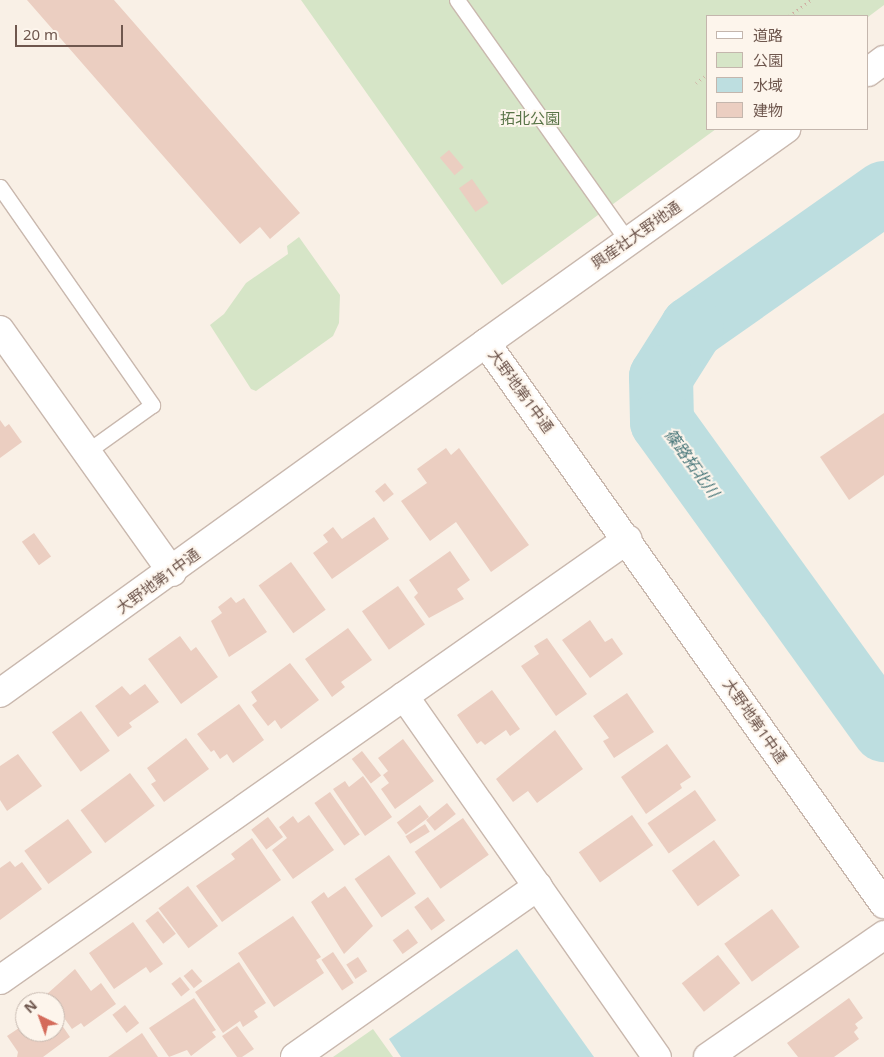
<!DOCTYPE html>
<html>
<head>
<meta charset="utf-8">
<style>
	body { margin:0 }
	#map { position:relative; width:884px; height:1057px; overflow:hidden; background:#f9f0e6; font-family:"Noto Sans","Noto Sans JP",sans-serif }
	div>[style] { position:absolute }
	.green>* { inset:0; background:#d6e5c7 }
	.water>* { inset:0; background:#bddee0 }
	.river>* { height:64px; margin:-32px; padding:0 32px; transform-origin:32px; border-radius:32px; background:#bddee0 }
	.building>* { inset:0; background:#ebcec1; transform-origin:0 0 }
	.path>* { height:3px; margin-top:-1.5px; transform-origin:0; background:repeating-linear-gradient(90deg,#d0b2a5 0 1px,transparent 0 5px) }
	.roads { filter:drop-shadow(1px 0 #c9b8ae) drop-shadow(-1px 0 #c9b8ae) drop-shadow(0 1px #c9b8ae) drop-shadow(0 -1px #c9b8ae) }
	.lane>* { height:15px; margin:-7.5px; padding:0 7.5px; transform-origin:7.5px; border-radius:7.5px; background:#fff }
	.street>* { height:28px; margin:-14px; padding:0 14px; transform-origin:14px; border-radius:14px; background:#fff }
	.secondary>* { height:28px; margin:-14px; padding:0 14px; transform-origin:14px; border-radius:14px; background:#fff }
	span { translate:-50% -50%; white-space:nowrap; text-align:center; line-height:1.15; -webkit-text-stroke:4px #fdf5ec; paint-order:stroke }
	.park-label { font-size:15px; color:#597448 }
	.street-label { font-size:15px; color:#6f574e }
	.water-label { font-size:16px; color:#477679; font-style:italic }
	.legend { position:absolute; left:706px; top:15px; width:162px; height:115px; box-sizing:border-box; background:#fdf5ec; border:1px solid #c4b6ad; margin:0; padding:6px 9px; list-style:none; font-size:15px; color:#6f574e }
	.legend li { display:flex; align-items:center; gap:10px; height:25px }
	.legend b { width:25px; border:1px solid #c4b6ad }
	.north { position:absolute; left:15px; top:992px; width:50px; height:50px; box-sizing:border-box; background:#fdf5ec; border:1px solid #c4b6ad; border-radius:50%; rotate:318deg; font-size:14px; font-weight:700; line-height:20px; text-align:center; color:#6f574e }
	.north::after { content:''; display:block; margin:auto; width:18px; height:22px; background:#d46b5b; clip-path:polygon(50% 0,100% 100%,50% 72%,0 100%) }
	.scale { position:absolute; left:15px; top:25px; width:108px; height:22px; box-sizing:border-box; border:2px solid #6f574e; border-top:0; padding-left:6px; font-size:15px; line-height:18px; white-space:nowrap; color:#6f574e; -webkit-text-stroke:4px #fdf5ec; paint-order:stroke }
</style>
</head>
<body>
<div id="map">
	<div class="green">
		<div style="clip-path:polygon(301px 0,884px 0,884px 5px,868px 17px,708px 16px,708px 129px,716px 129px,502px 285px)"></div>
		<div style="clip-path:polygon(299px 237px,340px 295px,339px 323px,333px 336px,256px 391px,251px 389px,210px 325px,224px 314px,246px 283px,288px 254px,287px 246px)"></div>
		<div style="clip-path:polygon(373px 1029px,393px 1057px,333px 1057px)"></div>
	</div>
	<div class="water">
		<div style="clip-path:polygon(517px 949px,594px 1057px,401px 1057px,389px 1039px)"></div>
	</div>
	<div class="river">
		<div style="left:884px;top:193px;width:235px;rotate:144.9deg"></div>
		<div style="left:692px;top:328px;width:58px;rotate:122.3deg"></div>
		<div style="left:661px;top:377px;width:45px;rotate:88.7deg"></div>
		<div style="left:662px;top:422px;width:380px;rotate:54.2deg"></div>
	</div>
	<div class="building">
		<div style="clip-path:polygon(27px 0,114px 0,300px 213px,270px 239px,260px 227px,240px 244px)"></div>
		<div style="left:449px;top:150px;width:23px;height:12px;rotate:50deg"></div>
		<div style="left:472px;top:179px;width:29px;height:16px;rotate:55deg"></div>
		<div style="clip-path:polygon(884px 413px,884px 475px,849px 500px,820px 457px)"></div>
		<div style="clip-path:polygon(0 420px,5px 427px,9px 424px,22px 442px,0 458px)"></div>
		<div style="clip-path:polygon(446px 448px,451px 455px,459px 448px,529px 545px,491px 572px,456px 522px,430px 541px,401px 501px,427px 483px,417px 469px)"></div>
		<div style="left:385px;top:483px;width:14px;height:13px;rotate:51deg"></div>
		<div style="clip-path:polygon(374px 517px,389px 539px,332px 579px,313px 553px,328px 542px,323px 535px,333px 527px,342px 539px)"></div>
		<div style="left:34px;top:533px;width:29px;height:15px;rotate:54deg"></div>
		<div style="clip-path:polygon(450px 551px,470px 580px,457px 589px,464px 599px,429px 618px,414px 597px,418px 593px,409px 580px)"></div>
		<div style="left:291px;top:562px;width:59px;height:40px;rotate:54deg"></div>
		<div style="left:398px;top:586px;width:47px;height:44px;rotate:55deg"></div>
		<div style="clip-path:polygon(231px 597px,236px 603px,244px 598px,267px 632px,229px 657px,211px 621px,222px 613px,218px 607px)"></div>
		<div style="clip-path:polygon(590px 620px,605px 642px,612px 638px,623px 654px,590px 678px,562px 640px)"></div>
		<div style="clip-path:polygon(348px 628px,372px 660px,341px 682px,345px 687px,332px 697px,305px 659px)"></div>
		<div style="clip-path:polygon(180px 636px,191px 651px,196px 647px,218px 677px,181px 704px,148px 659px)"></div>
		<div style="clip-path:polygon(547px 638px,587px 694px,556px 716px,521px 666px,539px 654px,534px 646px)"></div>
		<div style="clip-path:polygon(290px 663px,319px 700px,281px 729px,275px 720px,268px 726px,252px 705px,257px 701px,251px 692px)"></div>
		<div style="clip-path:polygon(145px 684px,159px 702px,129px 723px,132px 727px,118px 737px,95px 706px,122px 686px,130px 695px)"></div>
		<div style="clip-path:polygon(492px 690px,520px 729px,510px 736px,506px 730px,485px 745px,481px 741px,477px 744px,457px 715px)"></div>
		<div style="clip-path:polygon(627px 693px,654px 732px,614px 758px,603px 741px,609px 738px,593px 716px)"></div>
		<div style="clip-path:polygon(239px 704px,264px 740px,233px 763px,227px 754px,220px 759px,214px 750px,211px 752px,197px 734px)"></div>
		<div style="left:81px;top:711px;width:49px;height:36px;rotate:54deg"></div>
		<div style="clip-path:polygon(555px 730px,583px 769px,537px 803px,528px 791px,513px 802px,496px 779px)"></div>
		<div style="clip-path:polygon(186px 738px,209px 769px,164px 802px,151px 784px,156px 781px,147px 768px)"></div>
		<div style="clip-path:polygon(403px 739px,434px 781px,395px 809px,381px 789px,389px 783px,383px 775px,388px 771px,378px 758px)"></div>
		<div style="clip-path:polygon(667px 744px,691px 777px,680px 784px,682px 788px,646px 814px,621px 777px)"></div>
		<div style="left:362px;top:751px;width:31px;height:13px;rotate:52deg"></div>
		<div style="clip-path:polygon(18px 754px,42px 786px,7px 811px,0 800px,0 766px)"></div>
		<div style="left:130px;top:773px;width:41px;height:62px;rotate:53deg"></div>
		<div style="clip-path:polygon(363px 776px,392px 817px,365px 836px,333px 789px,345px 781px,349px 787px)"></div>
		<div style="left:695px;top:790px;width:37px;height:58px;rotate:55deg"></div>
		<div style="left:330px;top:792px;width:52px;height:19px;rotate:55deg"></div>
		<div style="left:447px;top:803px;width:14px;height:27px;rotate:51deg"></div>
		<div style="left:420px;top:805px;width:15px;height:29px;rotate:53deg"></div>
		<div style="clip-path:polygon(309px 815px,334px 850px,293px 879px,272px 850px,287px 838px,279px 827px,293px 816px,298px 823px)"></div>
		<div style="left:632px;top:815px;width:37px;height:65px;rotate:55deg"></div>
		<div style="left:268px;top:817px;width:25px;height:21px;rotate:53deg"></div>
		<div style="left:463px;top:818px;width:45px;height:59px;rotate:55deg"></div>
		<div style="left:68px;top:819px;width:41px;height:54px;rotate:54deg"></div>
		<div style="left:425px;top:824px;width:9px;height:23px;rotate:58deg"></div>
		<div style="clip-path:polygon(252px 838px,281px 880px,222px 922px,196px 886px,235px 859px,231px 854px)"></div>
		<div style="left:714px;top:840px;width:44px;height:52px;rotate:54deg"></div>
		<div style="left:389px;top:855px;width:47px;height:42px;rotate:55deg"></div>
		<div style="clip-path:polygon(10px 861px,15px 867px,22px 862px,42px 889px,0 920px,0 868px)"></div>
		<div style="left:188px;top:886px;width:50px;height:37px;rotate:53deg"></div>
		<div style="clip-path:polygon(345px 886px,373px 926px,344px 954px,311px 902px,324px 892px,328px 898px)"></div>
		<div style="left:428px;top:897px;width:29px;height:17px;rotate:54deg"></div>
		<div style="left:772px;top:909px;width:47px;height:59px;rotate:54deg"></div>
		<div style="left:158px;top:911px;width:29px;height:16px;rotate:52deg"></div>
		<div style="clip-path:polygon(293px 916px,321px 957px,316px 960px,324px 973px,274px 1007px,238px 953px)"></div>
		<div style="clip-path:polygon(133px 922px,163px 964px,150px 973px,146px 967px,114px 989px,89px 953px)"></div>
		<div style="left:408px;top:929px;width:17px;height:19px;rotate:54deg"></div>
		<div style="left:333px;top:952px;width:37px;height:14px;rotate:56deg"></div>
		<div style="left:718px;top:955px;width:36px;height:46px;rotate:52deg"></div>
		<div style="left:358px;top:957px;width:17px;height:14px;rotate:57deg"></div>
		<div style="clip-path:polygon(239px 962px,266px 1003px,254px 1011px,258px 1017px,243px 1027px,240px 1021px,223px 1033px,195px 992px)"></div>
		<div style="clip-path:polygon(75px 969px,91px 991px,101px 983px,116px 1004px,84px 1027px,81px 1023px,72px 1029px,47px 994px)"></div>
		<div style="left:192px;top:969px;width:16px;height:11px;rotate:50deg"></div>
		<div style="left:180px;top:977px;width:16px;height:11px;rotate:52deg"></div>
		<div style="clip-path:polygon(194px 998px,216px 1030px,212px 1032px,216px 1037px,191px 1056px,187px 1050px,169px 1057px,149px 1028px)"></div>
		<div style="clip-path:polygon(849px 998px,863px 1018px,855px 1024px,858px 1028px,854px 1032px,859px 1039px,834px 1057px,798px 1057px,787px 1043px)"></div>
		<div style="left:125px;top:1005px;width:23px;height:16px;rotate:52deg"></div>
		<div style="clip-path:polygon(25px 1010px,25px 1032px,55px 1032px,55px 1015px,70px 1037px,43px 1057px,17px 1057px,18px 1052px,7px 1036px,25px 1024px,19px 1015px)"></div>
		<div style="clip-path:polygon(237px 1026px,254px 1049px,242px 1057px,237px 1057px,222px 1036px)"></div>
		<div style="clip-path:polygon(142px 1033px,158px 1057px,108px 1057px)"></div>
	</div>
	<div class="path">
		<div style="left:789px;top:16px;width:27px;rotate:-36deg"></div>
		<div style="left:696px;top:83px;width:15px;rotate:-37deg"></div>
	</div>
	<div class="roads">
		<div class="lane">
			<div style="left:457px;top:0;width:294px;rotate:54.7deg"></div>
			<div style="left:0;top:187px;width:266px;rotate:55.1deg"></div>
			<div style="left:152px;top:405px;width:82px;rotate:144.4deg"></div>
		</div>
		<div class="street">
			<div style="left:0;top:330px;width:297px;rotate:54.6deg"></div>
			<div style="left:404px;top:696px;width:441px;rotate:55deg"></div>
			<div style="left:0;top:980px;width:767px;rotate:-35.08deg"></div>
			<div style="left:295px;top:1057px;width:297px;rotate:-35.1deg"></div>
			<div style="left:708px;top:1057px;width:214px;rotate:-34.7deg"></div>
		</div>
		<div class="secondary">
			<div style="left:868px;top:72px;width:20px;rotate:-37deg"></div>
			<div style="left:486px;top:343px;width:369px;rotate:-35.5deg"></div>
			<div style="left:0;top:693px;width:599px;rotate:-35.76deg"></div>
			<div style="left:486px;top:343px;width:688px;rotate:54.65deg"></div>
		</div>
	</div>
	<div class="park-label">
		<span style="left:530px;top:119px">拓北公園</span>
	</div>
	<div class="street-label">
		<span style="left:636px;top:235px;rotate:-35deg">興産社大野地通</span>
		<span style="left:521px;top:391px;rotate:54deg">大野地第1中通</span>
		<span style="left:158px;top:581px;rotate:-36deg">大野地第1中通</span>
		<span style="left:755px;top:721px;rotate:55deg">大野地第1中通</span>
	</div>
	<div class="water-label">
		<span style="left:692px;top:463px;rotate:54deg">篠路拓北川</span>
	</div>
	<ul class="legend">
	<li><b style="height:6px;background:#fff"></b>道路</li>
	<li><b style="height:14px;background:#d6e5c7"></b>公園</li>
	<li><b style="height:14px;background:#bddee0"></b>水域</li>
	<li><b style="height:14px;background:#ebcec1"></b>建物</li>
	</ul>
	<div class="north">N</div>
	<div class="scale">20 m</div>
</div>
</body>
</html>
